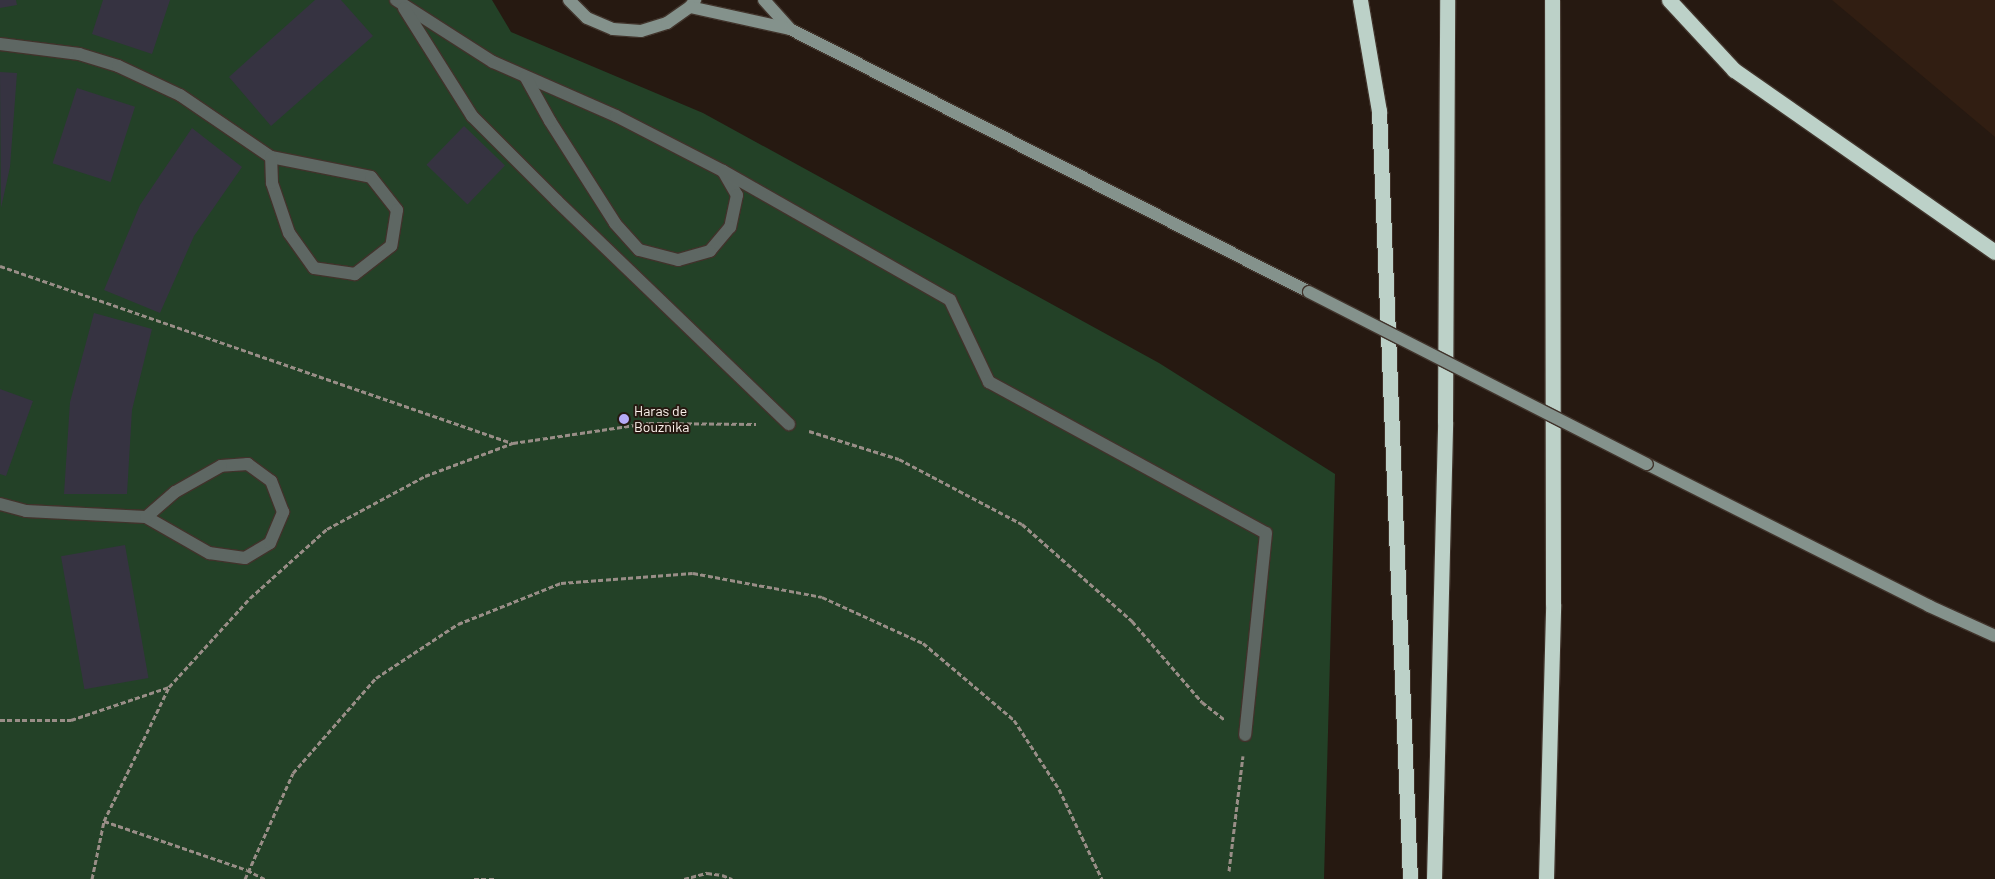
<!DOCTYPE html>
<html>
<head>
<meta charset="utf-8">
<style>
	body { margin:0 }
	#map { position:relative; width:1995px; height:879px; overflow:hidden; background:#261911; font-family:Barlow,sans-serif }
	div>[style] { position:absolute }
	.built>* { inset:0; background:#311e12 }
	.green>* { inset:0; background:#234127 }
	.building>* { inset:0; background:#363341; transform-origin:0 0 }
	.path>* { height:3px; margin-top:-1.5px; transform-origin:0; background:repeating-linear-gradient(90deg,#998e87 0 5px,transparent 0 7.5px) }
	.roads { filter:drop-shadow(1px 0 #40332b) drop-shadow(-1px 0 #40332b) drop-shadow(0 1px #40332b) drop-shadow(0 -1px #40332b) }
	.lane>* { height:12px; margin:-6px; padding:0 6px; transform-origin:6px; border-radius:6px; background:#5e6763 }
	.secondary>* { height:12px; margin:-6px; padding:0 6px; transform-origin:6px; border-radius:6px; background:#84928c }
	.highway>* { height:15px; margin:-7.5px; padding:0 7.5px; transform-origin:7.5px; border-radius:7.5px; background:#bcd1c8 }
	.bridges { filter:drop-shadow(1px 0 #40332b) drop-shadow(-1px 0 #40332b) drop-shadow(0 1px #40332b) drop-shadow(0 -1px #40332b) }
	.secondary-bridge>* { height:12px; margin:-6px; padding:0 6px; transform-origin:6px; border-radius:6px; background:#84928c }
	.dots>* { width:14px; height:14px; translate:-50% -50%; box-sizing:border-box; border:2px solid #261911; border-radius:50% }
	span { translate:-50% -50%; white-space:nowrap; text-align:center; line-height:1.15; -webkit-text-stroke:4px #261911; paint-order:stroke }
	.poi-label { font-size:14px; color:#fdf3ed }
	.left { translate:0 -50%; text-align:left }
</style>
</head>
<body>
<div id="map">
	<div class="built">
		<div style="clip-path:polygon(1832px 0,1995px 0,1995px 137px)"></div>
	</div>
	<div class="green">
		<div style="clip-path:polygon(0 0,492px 0,511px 32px,703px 113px,1159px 363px,1335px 474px,1324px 879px,0 879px)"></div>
	</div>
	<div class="building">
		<div style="clip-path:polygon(0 0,16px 0,17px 5px,0 8px)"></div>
		<div style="clip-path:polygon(103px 0,170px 0,152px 54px,92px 34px)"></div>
		<div style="clip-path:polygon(315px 0,341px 0,373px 36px,271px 126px,229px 77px)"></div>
		<div style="clip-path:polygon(0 72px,17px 73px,10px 167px,1px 208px)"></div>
		<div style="left:77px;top:88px;width:61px;height:79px;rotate:18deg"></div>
		<div style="left:464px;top:126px;width:57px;height:54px;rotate:44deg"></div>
		<div style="clip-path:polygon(192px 128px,242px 167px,194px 236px,160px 313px,104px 290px,140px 205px)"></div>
		<div style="clip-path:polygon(94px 313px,152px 329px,132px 410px,127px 494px,64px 494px,70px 402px)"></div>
		<div style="clip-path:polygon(0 389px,33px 401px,6px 476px,0 474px)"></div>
		<div style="left:125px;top:545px;width:135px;height:65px;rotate:80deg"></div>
	</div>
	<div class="path">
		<div style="left:0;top:266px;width:542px;rotate:19.07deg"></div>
		<div style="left:809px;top:431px;width:94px;rotate:17.3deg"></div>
		<div style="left:899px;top:459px;width:139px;rotate:27.9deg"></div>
		<div style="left:1022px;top:524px;width:147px;rotate:41.4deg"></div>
		<div style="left:1132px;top:621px;width:107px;rotate:49.2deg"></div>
		<div style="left:1202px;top:702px;width:29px;rotate:38deg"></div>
		<div style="left:0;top:720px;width:71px"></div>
		<div style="left:71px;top:720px;width:103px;rotate:-18.6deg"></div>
		<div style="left:104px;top:821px;width:151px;rotate:18.9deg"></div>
		<div style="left:247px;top:870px;width:20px;rotate:27deg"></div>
		<div style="left:1229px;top:871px;width:116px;rotate:-83.1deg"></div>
		<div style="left:92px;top:879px;width:59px;rotate:-78.3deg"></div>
		<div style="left:104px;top:821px;width:149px;rotate:-64.1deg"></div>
		<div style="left:169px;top:687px;width:120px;rotate:-47.7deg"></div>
		<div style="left:250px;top:598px;width:103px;rotate:-41.9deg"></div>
		<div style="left:327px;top:529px;width:111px;rotate:-28.4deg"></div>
		<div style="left:425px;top:476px;width:94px;rotate:-20.6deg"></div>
		<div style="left:513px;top:443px;width:137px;rotate:-8.4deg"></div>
		<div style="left:649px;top:423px;width:107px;rotate:0.5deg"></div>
		<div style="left:245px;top:879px;width:116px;rotate:-65.6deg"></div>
		<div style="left:293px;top:773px;width:126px;rotate:-48.9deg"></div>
		<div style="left:376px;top:678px;width:98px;rotate:-33.4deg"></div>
		<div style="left:458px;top:624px;width:111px;rotate:-21.7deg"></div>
		<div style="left:561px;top:583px;width:132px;rotate:-4.3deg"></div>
		<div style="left:693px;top:573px;width:131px;rotate:10.5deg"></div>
		<div style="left:822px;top:597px;width:111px;rotate:24.5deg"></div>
		<div style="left:923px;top:643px;width:119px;rotate:40.2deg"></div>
		<div style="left:1014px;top:720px;width:82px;rotate:56.9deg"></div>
		<div style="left:1059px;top:789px;width:100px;rotate:64.5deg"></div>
		<div style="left:474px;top:879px;width:21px"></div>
		<div style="left:684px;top:879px;width:24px;rotate:-15deg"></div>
		<div style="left:707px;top:873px;width:15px;rotate:8deg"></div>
		<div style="left:722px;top:875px;width:11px;rotate:22deg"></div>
	</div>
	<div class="roads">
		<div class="lane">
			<div style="left:396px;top:0;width:115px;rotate:32.6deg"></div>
			<div style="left:493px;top:62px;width:134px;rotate:23.7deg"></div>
			<div style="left:616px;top:116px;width:120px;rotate:27.2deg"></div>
			<div style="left:723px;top:171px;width:28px;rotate:60deg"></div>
			<div style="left:737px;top:195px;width:33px;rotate:102deg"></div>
			<div style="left:730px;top:227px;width:31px;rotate:130deg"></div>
			<div style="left:710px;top:251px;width:33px;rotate:164deg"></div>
			<div style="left:678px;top:260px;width:40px;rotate:-165.6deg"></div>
			<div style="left:639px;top:250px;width:36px;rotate:-132deg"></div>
			<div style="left:615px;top:223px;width:121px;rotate:-122.5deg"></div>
			<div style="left:550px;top:121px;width:51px;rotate:-119.1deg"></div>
			<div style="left:404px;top:8px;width:128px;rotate:57.8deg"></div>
			<div style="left:472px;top:116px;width:120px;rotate:45deg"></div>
			<div style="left:557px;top:201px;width:322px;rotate:43.9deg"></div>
			<div style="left:0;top:44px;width:80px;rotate:7.2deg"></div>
			<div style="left:79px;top:54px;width:41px;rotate:17.1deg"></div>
			<div style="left:118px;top:66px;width:68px;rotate:25.1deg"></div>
			<div style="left:180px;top:95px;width:110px;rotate:34.3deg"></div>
			<div style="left:271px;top:157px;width:102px;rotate:11.3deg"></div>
			<div style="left:371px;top:177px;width:42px;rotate:51.8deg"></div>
			<div style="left:397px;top:210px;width:36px;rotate:99deg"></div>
			<div style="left:391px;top:246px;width:46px;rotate:142.1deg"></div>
			<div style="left:355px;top:274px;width:41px;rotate:-171.7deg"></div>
			<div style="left:314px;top:268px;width:43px;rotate:-125.5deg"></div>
			<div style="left:289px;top:233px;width:53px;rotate:-108.8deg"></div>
			<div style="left:272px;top:183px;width:26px;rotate:-92deg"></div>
			<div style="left:723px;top:171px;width:261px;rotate:29.6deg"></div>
			<div style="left:950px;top:300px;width:91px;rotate:64.6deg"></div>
			<div style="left:989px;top:382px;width:315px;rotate:28.6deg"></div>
			<div style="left:1266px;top:533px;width:203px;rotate:95.9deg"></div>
			<div style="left:0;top:504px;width:27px;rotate:15deg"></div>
			<div style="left:26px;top:511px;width:120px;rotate:2.9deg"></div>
			<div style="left:146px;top:517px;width:73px;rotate:29.7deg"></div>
			<div style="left:209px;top:553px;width:36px;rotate:8deg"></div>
			<div style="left:245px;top:558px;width:29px;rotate:-31deg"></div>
			<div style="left:270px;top:543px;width:34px;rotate:-67deg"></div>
			<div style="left:283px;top:512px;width:33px;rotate:-111deg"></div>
			<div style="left:271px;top:481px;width:29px;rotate:-144deg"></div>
			<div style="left:248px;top:464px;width:27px;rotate:176deg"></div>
			<div style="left:221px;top:466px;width:53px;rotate:150.5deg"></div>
			<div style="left:175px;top:492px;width:38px;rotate:139deg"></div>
		</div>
		<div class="secondary">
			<div style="left:569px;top:0;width:25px;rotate:45deg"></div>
			<div style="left:587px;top:18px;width:28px;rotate:23deg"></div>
			<div style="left:613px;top:29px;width:28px;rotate:4deg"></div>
			<div style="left:641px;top:31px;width:27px;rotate:-17deg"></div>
			<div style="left:667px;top:23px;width:28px;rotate:-35deg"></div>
			<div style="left:690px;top:7px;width:9px;rotate:-54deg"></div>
			<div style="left:764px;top:0;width:39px;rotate:48deg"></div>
			<div style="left:690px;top:7px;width:102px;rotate:12.4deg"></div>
			<div style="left:790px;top:29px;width:582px;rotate:26.87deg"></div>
			<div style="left:1647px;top:464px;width:316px;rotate:26.7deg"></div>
			<div style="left:1929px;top:606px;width:72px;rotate:24.4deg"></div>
		</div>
		<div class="highway">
			<div style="left:1360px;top:0;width:113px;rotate:80.3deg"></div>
			<div style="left:1379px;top:111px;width:769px;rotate:87.69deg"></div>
			<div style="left:1669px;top:0;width:96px;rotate:47.1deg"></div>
			<div style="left:1734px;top:70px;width:318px;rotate:34.9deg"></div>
			<div style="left:1434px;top:879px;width:457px;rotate:-88.6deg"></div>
			<div style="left:1445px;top:422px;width:422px;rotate:-89.7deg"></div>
			<div style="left:1546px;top:879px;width:275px;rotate:-88.5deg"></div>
			<div style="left:1553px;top:604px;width:604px;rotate:-90.09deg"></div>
		</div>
	</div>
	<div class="bridges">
		<div class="secondary-bridge">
			<div style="left:1309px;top:292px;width:379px;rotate:27deg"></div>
		</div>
	</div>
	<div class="dots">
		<div style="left:624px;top:419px;background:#b7abf7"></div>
	</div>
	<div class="poi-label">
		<span class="left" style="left:634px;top:419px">Haras de<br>Bouznika</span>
	</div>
</div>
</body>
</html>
